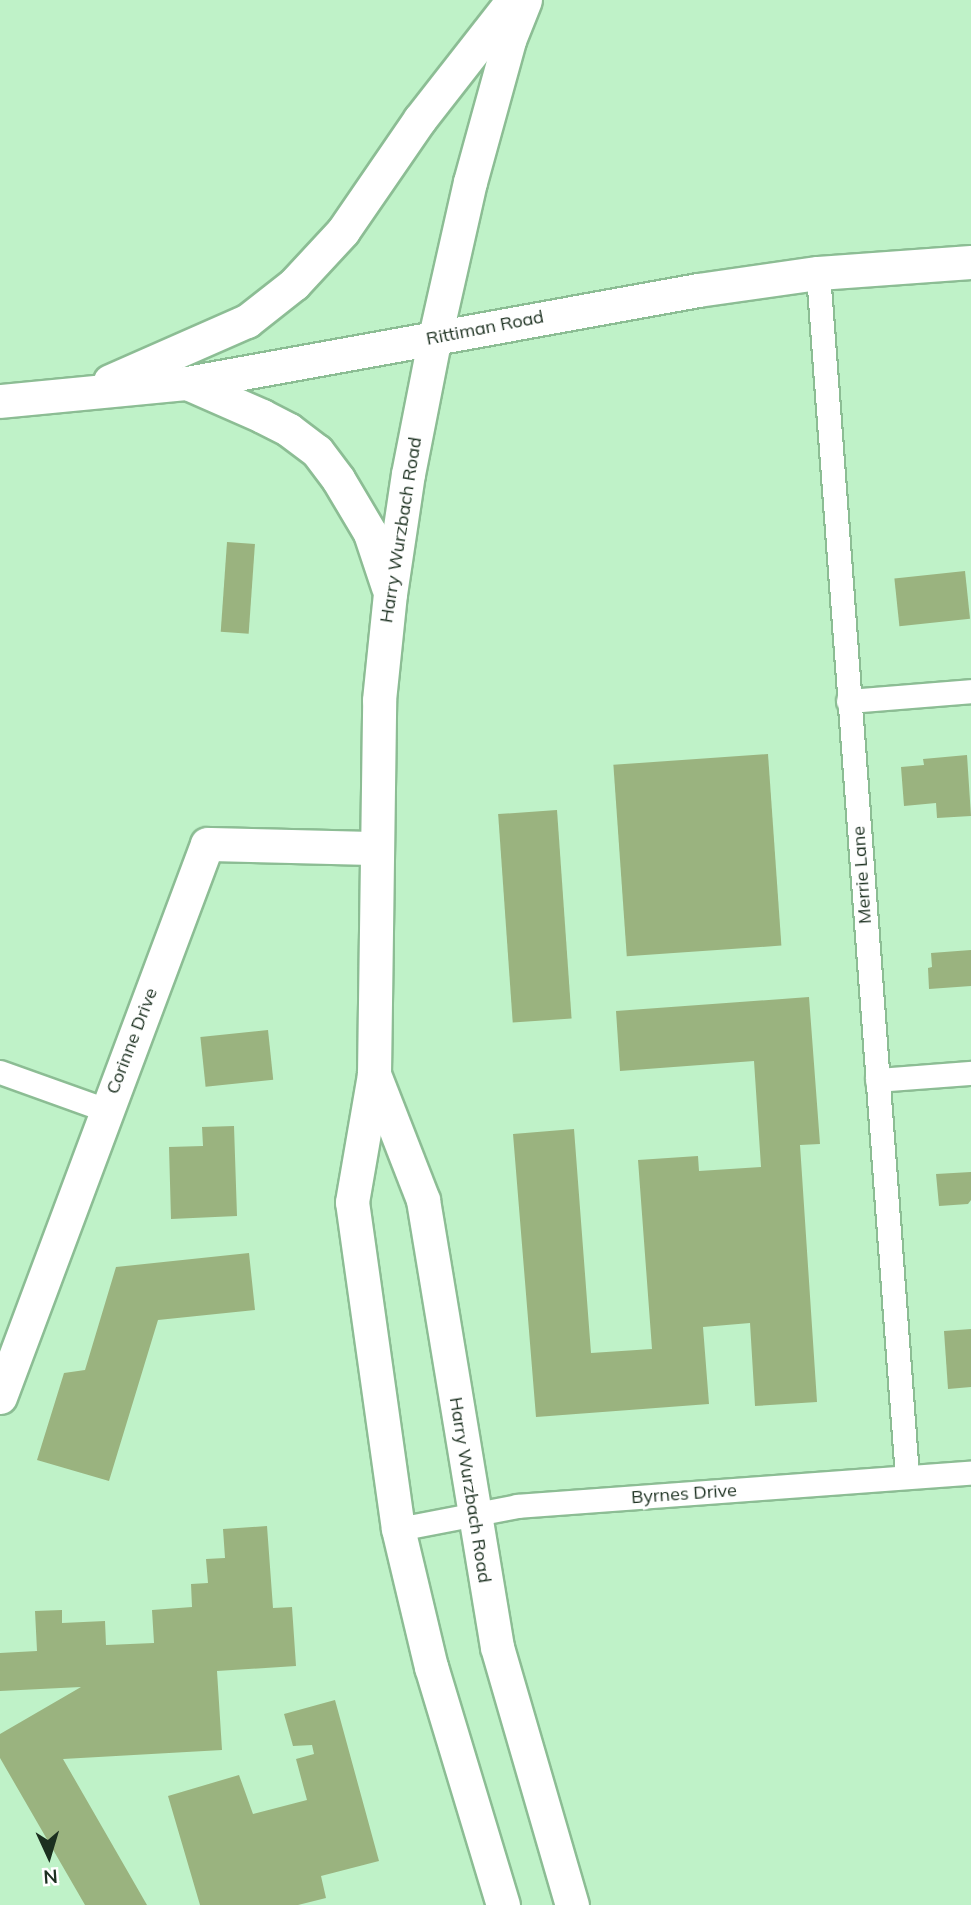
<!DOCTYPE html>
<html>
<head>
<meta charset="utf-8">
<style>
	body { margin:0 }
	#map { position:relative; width:971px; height:1905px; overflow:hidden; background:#bff2c8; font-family:Mulish,sans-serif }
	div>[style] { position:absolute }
	.building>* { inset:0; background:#9ab37f; transform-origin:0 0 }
	.roads { filter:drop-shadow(2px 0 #8cbd94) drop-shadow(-2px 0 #8cbd94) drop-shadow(0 2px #8cbd94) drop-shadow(0 -2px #8cbd94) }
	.street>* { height:23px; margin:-11.5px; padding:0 11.5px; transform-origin:11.5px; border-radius:11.5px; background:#fff }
	.secondary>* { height:33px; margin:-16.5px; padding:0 16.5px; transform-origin:16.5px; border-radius:16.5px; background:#fff }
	span { translate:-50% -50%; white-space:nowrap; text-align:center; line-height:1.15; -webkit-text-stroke:6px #fff; paint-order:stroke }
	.street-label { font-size:18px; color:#1c3020 }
	.north { position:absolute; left:14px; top:1821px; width:70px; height:70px; -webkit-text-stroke:5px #fff; paint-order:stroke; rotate:176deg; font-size:19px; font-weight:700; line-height:28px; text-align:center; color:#1c3020 }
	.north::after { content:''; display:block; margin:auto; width:24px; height:32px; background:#1c3020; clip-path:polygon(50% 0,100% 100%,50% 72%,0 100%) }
</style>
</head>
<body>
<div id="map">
	<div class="building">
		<div style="left:227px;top:542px;width:28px;height:90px;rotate:4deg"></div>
		<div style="left:965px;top:571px;width:48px;height:71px;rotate:84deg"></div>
		<div style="left:768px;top:754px;width:192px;height:155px;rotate:86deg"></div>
		<div style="clip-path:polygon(967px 755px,971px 816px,937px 818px,936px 803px,904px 806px,901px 767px,924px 765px,923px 759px)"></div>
		<div style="left:557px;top:810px;width:209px;height:59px;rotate:86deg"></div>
		<div style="clip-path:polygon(971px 950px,971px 986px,929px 989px,928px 968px,932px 967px,931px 953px)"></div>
		<div style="clip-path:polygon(809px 997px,820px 1144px,800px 1145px,817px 1402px,755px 1406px,750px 1323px,703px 1327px,709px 1404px,536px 1417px,513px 1134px,574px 1129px,591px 1353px,652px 1349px,638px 1160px,698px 1156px,699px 1171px,761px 1167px,754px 1061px,620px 1071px,616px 1011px)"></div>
		<div style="left:268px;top:1030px;width:50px;height:68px;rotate:84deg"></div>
		<div style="clip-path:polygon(234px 1126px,237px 1216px,171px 1219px,169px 1147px,203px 1146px,202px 1127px)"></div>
		<div style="clip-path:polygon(971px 1172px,971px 1200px,968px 1204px,939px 1206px,936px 1174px)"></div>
		<div style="clip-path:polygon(249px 1253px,255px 1310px,158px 1320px,109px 1481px,37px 1460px,64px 1373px,85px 1370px,116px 1267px)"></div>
		<div style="clip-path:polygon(971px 1329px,971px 1387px,948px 1389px,944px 1331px)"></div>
		<div style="clip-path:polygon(267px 1526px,273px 1608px,292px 1607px,296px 1666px,217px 1671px,222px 1750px,63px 1759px,147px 1905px,85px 1905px,0 1758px,0 1734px,81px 1687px,0 1691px,0 1653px,37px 1651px,35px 1611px,62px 1610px,62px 1623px,105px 1621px,106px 1645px,154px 1643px,152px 1610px,192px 1607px,191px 1584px,208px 1583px,206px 1559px,225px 1558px,223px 1529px)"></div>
		<div style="clip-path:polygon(335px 1700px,379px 1861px,321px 1876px,326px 1898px,298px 1905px,200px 1905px,168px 1796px,239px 1775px,253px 1814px,307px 1800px,296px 1759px,314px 1754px,312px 1745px,293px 1746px,284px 1714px)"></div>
	</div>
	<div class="roads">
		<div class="street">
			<div style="left:818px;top:273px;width:1207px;rotate:85.77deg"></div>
			<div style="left:848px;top:701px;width:123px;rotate:-4.6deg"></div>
			<div style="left:0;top:1072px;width:113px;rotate:19.7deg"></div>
			<div style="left:877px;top:1080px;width:94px;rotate:-4.3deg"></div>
			<div style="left:398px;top:1529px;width:121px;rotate:-10.9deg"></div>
			<div style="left:517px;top:1506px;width:455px;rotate:-4.2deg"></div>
		</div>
		<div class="secondary">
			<div style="left:110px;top:381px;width:150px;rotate:-23.7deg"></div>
			<div style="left:247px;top:321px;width:60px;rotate:-38.2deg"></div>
			<div style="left:294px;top:284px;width:72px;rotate:-47.2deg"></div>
			<div style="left:343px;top:231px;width:136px;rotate:-55.5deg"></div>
			<div style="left:420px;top:119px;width:151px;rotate:-52deg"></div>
			<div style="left:187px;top:383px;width:82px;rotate:23.7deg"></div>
			<div style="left:262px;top:416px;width:30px;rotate:27deg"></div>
			<div style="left:289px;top:430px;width:35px;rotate:37deg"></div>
			<div style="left:317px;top:451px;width:35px;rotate:53deg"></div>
			<div style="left:338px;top:479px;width:63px;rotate:59.3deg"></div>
			<div style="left:370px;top:533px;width:57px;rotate:71.6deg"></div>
			<div style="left:0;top:401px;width:188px;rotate:-5.5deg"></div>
			<div style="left:187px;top:383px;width:519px;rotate:-10.31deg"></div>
			<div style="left:698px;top:290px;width:121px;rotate:-8.1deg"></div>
			<div style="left:818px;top:273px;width:153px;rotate:-4.1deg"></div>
			<div style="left:374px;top:1074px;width:135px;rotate:68.7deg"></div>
			<div style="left:423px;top:1200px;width:453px;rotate:80.6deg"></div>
			<div style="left:497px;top:1647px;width:269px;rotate:73.8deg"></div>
			<div style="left:0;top:1397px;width:590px;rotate:-69.48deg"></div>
			<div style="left:207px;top:844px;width:168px;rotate:1.4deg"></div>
			<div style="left:503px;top:1905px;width:249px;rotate:-106.8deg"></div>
			<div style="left:431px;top:1667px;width:142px;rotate:-103.4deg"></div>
			<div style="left:398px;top:1529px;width:330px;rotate:-98deg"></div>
			<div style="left:352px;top:1202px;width:130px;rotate:-80.2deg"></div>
			<div style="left:374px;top:1074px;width:374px;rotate:-89.2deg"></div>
			<div style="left:379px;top:700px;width:107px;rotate:-84.1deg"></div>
			<div style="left:390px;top:594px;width:121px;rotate:-81.5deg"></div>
			<div style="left:408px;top:474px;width:140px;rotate:-78.9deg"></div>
			<div style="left:435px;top:337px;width:159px;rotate:-77.3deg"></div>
			<div style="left:470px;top:182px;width:147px;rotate:-74.6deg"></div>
			<div style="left:509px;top:40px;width:43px;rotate:-68.2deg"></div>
		</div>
	</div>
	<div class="street-label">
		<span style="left:485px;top:328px;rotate:-11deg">Rittiman Road</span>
		<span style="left:401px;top:530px;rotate:-81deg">Harry Wurzbach Road</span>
		<span style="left:862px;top:875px;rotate:-94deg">Merrie Lane</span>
		<span style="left:132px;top:1041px;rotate:-69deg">Corinne Drive</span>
		<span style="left:470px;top:1490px;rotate:81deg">Harry Wurzbach Road</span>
		<span style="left:684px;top:1494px;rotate:-4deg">Byrnes Drive</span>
	</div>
	<div class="north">N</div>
</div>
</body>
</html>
